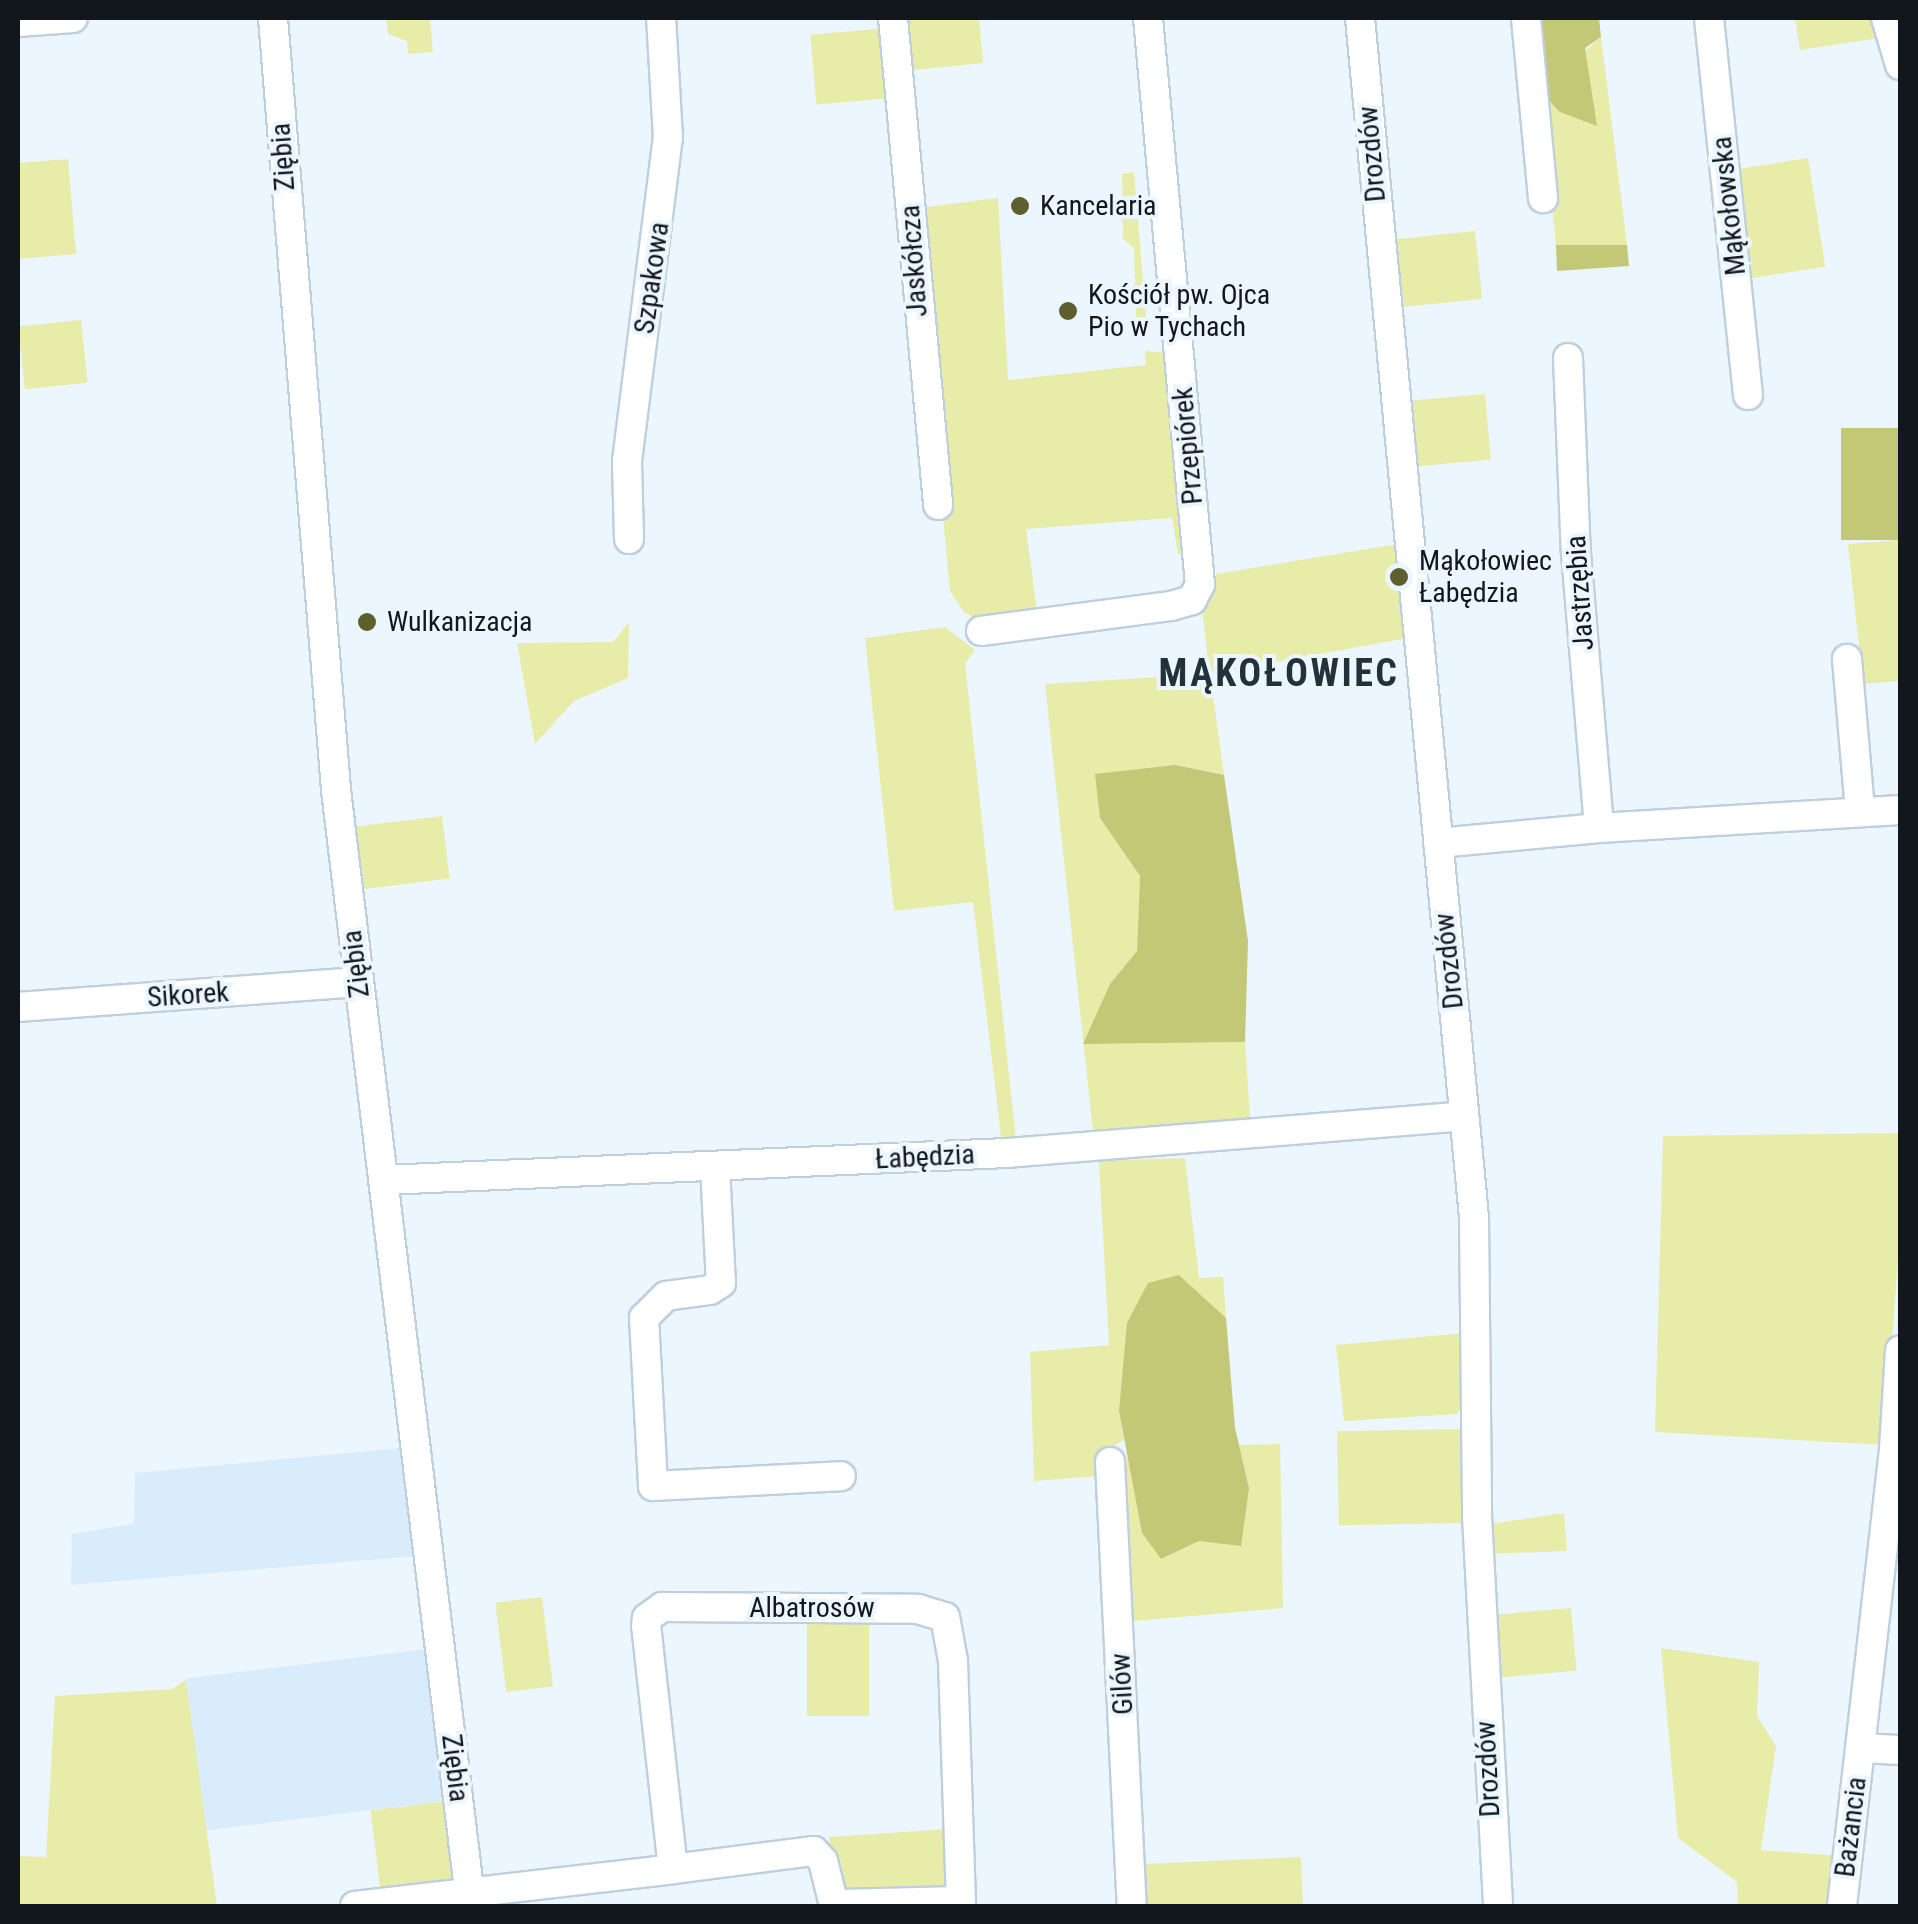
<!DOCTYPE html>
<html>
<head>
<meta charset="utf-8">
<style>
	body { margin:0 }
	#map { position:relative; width:1918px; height:1924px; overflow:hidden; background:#ebf6fe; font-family:"Roboto Condensed",sans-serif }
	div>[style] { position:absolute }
	.built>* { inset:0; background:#d8ecfb; transform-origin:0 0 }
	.green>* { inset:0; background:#e7eca9; transform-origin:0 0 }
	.forest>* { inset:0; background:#c3c877; transform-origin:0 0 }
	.roads { filter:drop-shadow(2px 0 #becfdd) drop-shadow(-2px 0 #becfdd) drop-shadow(0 2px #becfdd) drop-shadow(0 -2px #becfdd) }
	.minor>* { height:28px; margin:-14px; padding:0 14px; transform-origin:14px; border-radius:14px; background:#fff }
	.dots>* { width:28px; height:28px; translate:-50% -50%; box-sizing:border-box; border:5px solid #ebf6fe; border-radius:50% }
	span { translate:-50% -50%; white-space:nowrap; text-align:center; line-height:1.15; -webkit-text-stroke:8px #ebf6fe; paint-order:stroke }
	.street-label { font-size:28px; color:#11171c }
	.poi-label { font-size:28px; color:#11171c }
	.left { translate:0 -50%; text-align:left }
	.district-label { font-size:38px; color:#23313b; font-weight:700; letter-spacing:2.5px }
	.frame { position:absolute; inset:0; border:20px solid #11171c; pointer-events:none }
</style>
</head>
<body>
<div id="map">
	<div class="built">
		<div style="clip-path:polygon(402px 1448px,415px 1556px,71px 1585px,72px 1534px,134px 1524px,135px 1473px)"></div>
		<div style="left:427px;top:1649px;width:153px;height:243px;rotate:83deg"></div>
	</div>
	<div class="green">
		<div style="clip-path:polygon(386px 18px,430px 18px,433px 52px,408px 54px,407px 41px,388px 34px)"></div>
		<div style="clip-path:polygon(901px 18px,979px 18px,983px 63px,904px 71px)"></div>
		<div style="clip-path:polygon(1795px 18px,1873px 18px,1879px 38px,1800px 50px)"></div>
		<div style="left:887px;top:28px;width:70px;height:77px;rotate:85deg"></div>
		<div style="clip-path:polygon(1601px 37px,1627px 245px,1556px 245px,1540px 91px)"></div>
		<div style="left:1808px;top:158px;width:110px;height:77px;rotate:81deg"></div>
		<div style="clip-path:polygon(68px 159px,76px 254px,18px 259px,18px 163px)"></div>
		<div style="clip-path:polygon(1134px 172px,1147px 331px,1142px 333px,1141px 323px,1136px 324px,1134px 248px,1123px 239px,1122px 174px)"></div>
		<div style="clip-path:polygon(998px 198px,1008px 380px,1146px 365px,1145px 351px,1168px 353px,1193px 553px,1178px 554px,1172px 518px,1026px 529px,1037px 611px,976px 619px,963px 611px,950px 591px,922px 297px,919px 208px)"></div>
		<div style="left:1475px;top:231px;width:68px;height:87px;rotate:84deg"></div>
		<div style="left:81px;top:320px;width:63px;height:63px;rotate:84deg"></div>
		<div style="left:1485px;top:394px;width:66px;height:80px;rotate:85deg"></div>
		<div style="clip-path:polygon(1900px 540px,1900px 681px,1863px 684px,1848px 544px)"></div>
		<div style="clip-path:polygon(1398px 544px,1408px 638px,1210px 674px,1224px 775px,1175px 765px,1100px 818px,1140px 876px,1137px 951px,1110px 984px,1084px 1044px,1245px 1042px,1250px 1117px,1237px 1127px,1102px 1139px,1093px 1132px,1045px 684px,1209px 674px,1203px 614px,1216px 574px)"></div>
		<div style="clip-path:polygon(629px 622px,628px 678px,574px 701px,535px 744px,517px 643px,613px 642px)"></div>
		<div style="clip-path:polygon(945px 627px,975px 650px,965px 663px,1016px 1140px,1001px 1136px,973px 902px,894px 911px,865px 638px)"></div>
		<div style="left:442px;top:816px;width:63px;height:87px;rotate:83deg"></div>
		<div style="clip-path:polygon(1900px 1133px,1900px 1235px,1884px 1445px,1655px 1432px,1663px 1136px)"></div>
		<div style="clip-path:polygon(1185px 1158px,1199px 1278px,1223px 1277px,1226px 1318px,1179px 1275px,1119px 1411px,1124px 1440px,1107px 1449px,1097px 1476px,1034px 1481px,1030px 1352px,1109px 1345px,1099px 1161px)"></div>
		<div style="clip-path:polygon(1464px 1333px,1468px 1400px,1457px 1414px,1344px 1421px,1336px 1345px)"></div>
		<div style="left:1461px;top:1429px;width:94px;height:124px;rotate:89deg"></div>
		<div style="clip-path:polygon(1280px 1444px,1283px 1608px,1134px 1621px,1119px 1492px,1120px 1465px,1128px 1457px,1142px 1532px,1161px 1559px,1199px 1541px,1249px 1488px,1239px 1445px)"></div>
		<div style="clip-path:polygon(1564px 1513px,1567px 1551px,1489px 1554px,1491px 1524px)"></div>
		<div style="left:542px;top:1597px;width:90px;height:47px;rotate:83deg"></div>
		<div style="left:1571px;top:1608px;width:63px;height:80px;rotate:85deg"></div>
		<div style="left:807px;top:1621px;width:62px;height:95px"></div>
		<div style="clip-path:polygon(1661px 1648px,1759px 1662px,1757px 1716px,1776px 1746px,1761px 1850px,1840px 1856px,1836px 1906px,1738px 1906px,1737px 1882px,1678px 1838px)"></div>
		<div style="clip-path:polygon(186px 1680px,217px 1906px,18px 1906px,18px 1856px,46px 1857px,55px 1696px,172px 1689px)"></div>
		<div style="left:447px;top:1801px;width:86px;height:77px;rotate:83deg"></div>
		<div style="clip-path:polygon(948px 1829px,952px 1879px,935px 1892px,847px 1897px,835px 1888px,829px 1837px)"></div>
		<div style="clip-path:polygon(1301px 1857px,1303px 1906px,1143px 1906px,1143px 1864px)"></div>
	</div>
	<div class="forest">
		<div style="clip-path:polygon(1543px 18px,1599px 18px,1601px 37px,1585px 48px,1597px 126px,1560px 112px,1540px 91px,1532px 40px,1543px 28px)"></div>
		<div style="clip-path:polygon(1556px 245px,1627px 245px,1629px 266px,1557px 271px)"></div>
		<div style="left:1900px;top:428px;width:112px;height:59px;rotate:90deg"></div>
		<div style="clip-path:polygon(1175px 765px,1224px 775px,1248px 941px,1245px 1042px,1083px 1044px,1110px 984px,1137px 951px,1140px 876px,1100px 818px,1095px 774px)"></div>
		<div style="clip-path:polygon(1179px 1275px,1226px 1318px,1235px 1428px,1249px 1488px,1241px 1546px,1199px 1541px,1161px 1559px,1142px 1533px,1119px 1411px,1127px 1323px,1148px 1283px)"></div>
	</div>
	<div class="roads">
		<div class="minor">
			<div style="left:273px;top:18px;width:775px;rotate:85.33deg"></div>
			<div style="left:336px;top:790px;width:1124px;rotate:83.1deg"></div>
			<div style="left:893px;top:18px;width:489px;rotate:84.7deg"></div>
			<div style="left:1360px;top:18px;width:1205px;rotate:84.57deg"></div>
			<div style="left:1474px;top:1218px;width:298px;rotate:89.4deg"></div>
			<div style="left:1477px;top:1516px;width:391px;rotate:86.9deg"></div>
			<div style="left:1526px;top:18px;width:181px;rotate:84.6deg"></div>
			<div style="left:1709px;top:18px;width:379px;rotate:84.1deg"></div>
			<div style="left:1886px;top:18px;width:49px;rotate:73.4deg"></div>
			<div style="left:18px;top:22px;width:55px;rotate:-4.2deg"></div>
			<div style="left:1568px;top:358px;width:195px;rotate:87.7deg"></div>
			<div style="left:1576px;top:553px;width:276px;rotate:85.2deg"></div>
			<div style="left:629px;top:539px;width:78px;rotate:-91.5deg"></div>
			<div style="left:627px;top:461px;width:326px;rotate:-82.8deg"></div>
			<div style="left:668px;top:138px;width:120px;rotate:-93.3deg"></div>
			<div style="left:981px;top:631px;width:192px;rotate:-7.5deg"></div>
			<div style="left:1171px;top:606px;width:22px;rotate:-16deg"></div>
			<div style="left:1192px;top:600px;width:18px;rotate:-63deg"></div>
			<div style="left:1200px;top:584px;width:568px;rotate:-95.25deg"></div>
			<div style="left:1847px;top:659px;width:153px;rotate:85.1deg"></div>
			<div style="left:1438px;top:843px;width:162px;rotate:-5.3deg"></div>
			<div style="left:1599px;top:828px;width:302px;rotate:-3.4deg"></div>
			<div style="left:18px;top:1007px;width:341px;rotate:-4.2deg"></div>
			<div style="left:715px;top:1166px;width:117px;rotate:87.1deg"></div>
			<div style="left:721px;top:1283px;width:13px;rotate:148deg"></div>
			<div style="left:710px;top:1290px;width:44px;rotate:172.2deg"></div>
			<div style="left:666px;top:1296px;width:31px;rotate:135deg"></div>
			<div style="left:644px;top:1318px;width:168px;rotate:86.9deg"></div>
			<div style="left:653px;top:1486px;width:188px;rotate:-3deg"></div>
			<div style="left:384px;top:1180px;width:624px;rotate:-2.48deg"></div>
			<div style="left:1007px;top:1153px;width:458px;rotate:-4.6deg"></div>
			<div style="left:1110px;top:1462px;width:445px;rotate:87.2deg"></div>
			<div style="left:1860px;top:1748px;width:40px;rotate:2.9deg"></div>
			<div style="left:673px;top:1869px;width:142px;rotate:-7.3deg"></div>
			<div style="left:814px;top:1851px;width:13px;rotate:48deg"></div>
			<div style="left:823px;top:1861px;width:37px;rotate:76deg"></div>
			<div style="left:832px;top:1897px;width:11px;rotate:41deg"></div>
			<div style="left:840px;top:1904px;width:120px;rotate:-1.4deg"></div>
			<div style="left:355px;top:1906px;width:320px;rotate:-6.6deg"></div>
			<div style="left:673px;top:1869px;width:244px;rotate:-96.3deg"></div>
			<div style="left:646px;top:1626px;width:8px;rotate:-83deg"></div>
			<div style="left:647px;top:1618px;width:19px;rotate:-36deg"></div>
			<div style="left:662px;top:1607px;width:256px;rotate:0.4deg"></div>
			<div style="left:918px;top:1609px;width:28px;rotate:17deg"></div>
			<div style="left:945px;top:1617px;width:45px;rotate:79.7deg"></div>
			<div style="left:953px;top:1661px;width:245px;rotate:88.1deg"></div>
			<div style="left:1842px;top:1906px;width:460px;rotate:-83.5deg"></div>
			<div style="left:1894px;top:1449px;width:99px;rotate:-86.5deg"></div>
		</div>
	</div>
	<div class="dots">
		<div style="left:1020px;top:206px;background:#5d602e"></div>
		<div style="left:1068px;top:311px;background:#5d602e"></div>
		<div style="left:1399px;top:577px;background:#5d602e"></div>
		<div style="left:367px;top:622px;background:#5d602e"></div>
	</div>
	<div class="street-label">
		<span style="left:1372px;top:154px;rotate:-95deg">Drozdów</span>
		<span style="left:283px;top:157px;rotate:-94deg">Ziębia</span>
		<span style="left:1729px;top:206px;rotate:-96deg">Mąkołowska</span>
		<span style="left:914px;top:261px;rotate:-94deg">Jaskółcza</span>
		<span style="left:652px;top:278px;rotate:-82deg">Szpakowa</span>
		<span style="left:1188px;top:446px;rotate:-95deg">Przepiórek</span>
		<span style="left:1580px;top:593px;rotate:-94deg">Jastrzębia</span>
		<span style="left:1449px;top:961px;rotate:-96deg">Drozdów</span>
		<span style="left:356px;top:964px;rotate:-97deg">Ziębia</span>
		<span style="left:188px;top:995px;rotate:-4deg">Sikorek</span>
		<span style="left:925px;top:1157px;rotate:-3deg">Łabędzia</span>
		<span style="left:812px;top:1608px">Albatrosów</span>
		<span style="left:1122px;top:1684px;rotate:-93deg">Gilów</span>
		<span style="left:455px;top:1768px;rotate:83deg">Ziębia</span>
		<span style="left:1488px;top:1769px;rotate:-93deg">Drozdów</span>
		<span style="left:1851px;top:1827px;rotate:-83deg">Bażancia</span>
	</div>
	<div class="poi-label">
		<span class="left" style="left:1040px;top:206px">Kancelaria</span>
		<span class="left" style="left:1088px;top:311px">Kościół pw. Ojca<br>Pio w Tychach</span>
		<span class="left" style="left:1419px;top:577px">Mąkołowiec<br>Łabędzia</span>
		<span class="left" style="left:387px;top:622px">Wulkanizacja</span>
	</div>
	<div class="district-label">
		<span style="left:1279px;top:674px">MĄKOŁOWIEC</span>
	</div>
	<div class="frame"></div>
</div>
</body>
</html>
